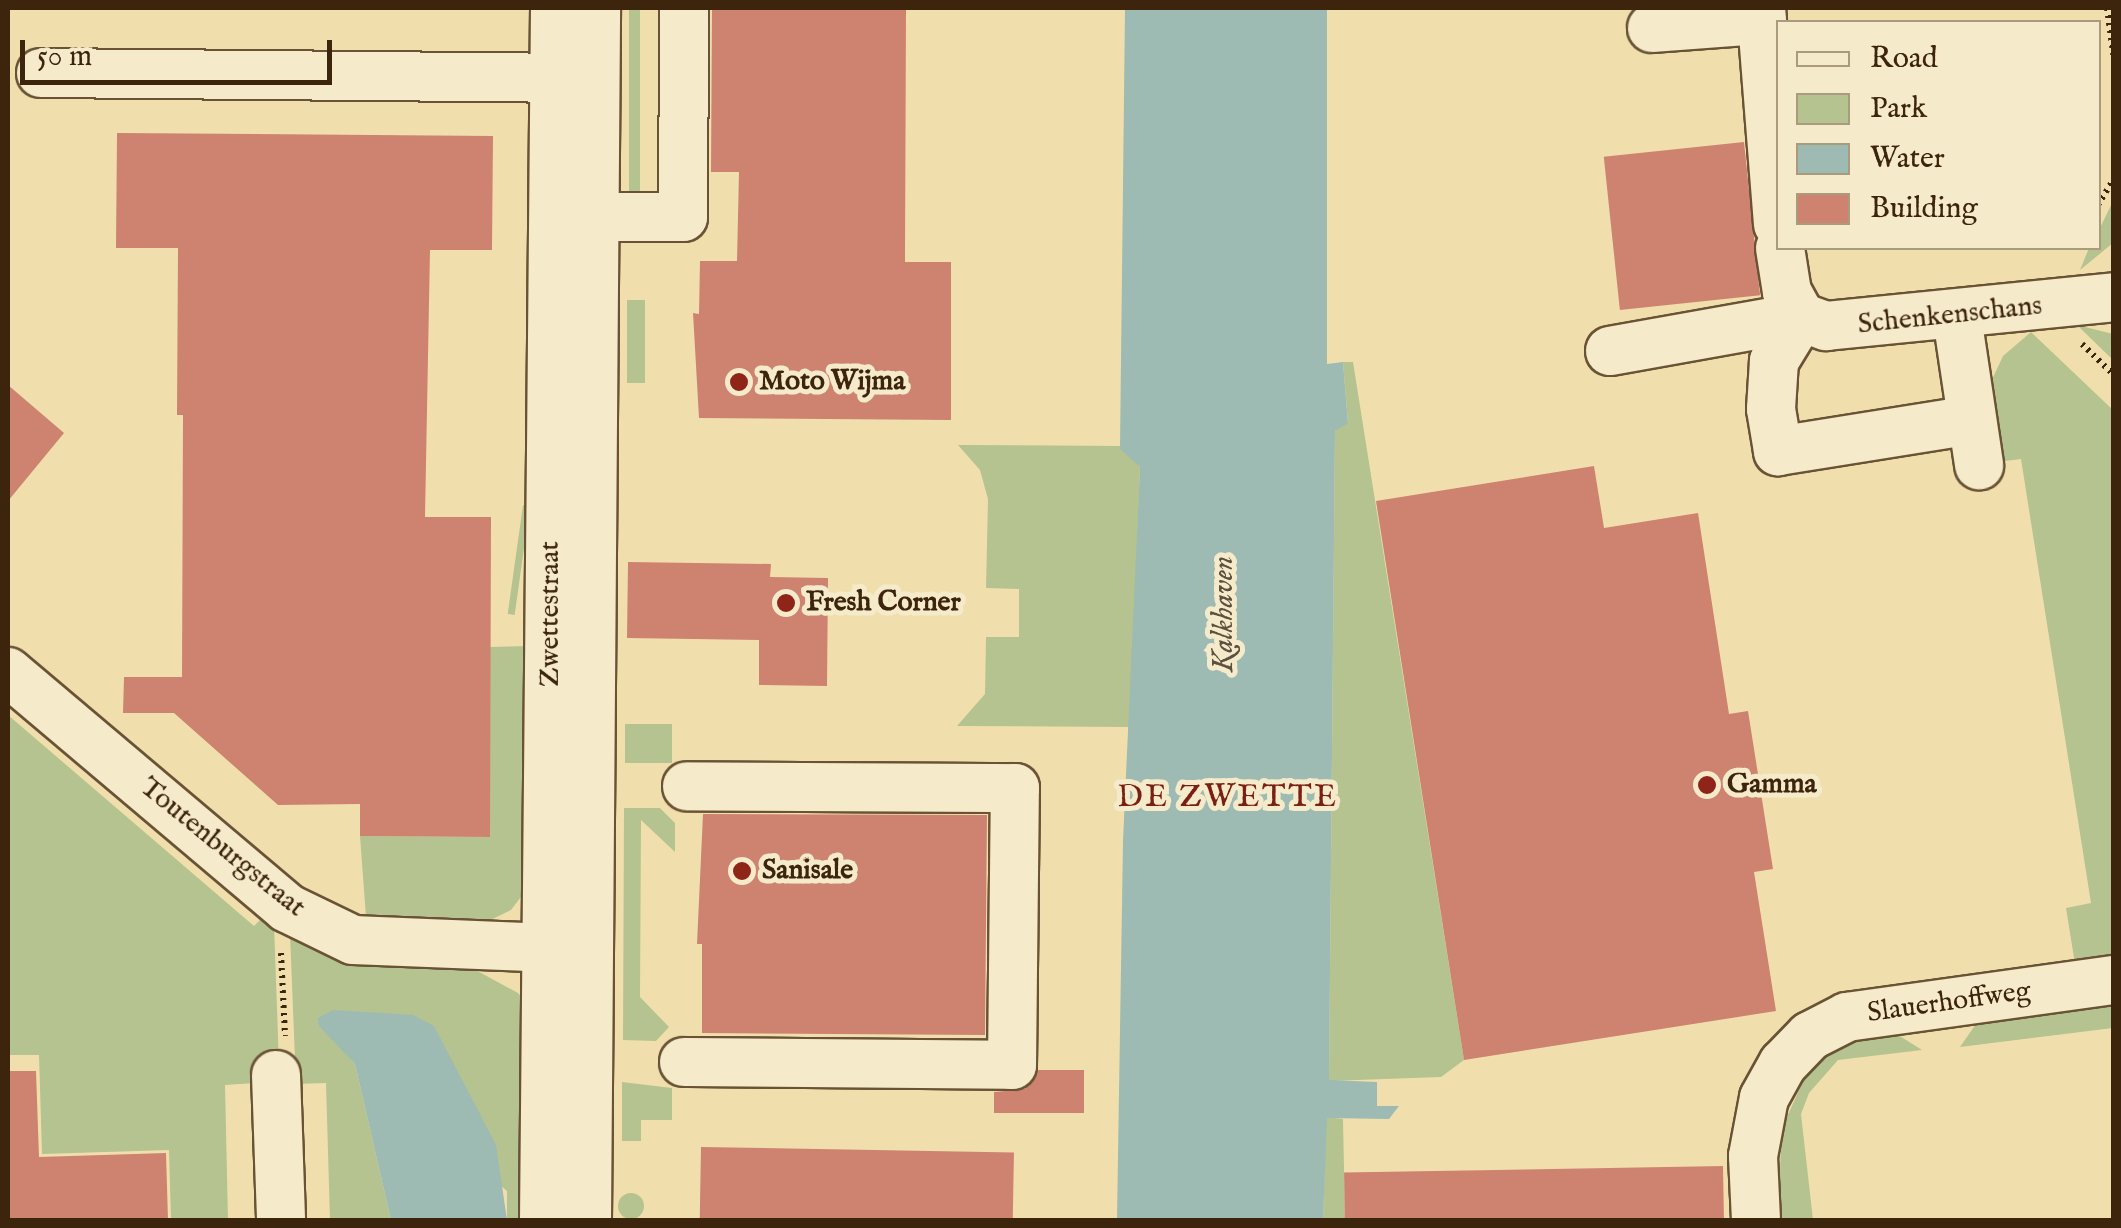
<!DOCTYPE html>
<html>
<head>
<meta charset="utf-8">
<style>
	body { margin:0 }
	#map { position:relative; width:2121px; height:1228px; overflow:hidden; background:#f0dfad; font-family:"IM FELL English",serif }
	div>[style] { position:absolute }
	.green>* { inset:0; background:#b4c38f; transform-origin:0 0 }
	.round { border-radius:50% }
	.water>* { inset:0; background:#9dbab3 }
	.building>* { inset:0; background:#ce8270; transform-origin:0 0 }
	.path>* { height:6px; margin-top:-3px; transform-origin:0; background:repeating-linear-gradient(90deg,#3d240d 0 2.5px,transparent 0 7.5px) }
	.roads { filter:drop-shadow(2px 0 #6a5335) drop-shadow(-2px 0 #6a5335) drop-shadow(0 2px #6a5335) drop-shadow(0 -2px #6a5335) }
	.minor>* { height:48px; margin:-24px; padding:0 24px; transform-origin:24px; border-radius:24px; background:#f5eaca }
	.dots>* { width:28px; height:28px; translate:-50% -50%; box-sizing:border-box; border:5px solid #f5eaca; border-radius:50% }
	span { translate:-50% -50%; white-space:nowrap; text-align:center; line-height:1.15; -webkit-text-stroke:10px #f5eaca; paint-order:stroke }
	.street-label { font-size:28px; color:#3d240d }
	.poi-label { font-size:28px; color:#3d240d; font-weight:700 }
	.left { translate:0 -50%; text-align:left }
	.water-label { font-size:30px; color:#5a513f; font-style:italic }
	.quarter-label { font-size:32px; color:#7a1f14; letter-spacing:2.5px }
	.frame { position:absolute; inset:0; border:10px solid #3d240d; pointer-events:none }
	.legend { position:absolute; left:1776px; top:20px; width:325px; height:230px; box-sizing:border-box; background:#f5eaca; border:2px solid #ab9b7e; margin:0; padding:12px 18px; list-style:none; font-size:30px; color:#3d240d }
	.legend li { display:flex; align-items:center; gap:20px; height:50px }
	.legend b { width:50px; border:2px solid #ab9b7e }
	.scale { position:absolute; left:20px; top:40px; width:312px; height:45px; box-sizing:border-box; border:5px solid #3d240d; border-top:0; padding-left:12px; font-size:30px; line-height:35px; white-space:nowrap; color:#3d240d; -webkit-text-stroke:8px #f5eaca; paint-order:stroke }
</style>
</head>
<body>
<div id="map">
	<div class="green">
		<div style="left:629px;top:8px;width:11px;height:190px"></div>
		<div style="clip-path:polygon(2113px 201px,2113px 243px,2080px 270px,2089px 248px,2098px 248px,2099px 230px)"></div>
		<div style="left:627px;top:300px;width:18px;height:83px"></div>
		<div style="clip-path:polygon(2077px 325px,2113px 334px,2113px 360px)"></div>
		<div style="clip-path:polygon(2031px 332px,2113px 410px,2113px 958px,2075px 964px,2066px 908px,2091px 903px,2021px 459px,1997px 462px,1989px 386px,2003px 356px)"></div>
		<div style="clip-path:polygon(1343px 362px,1353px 362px,1464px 1060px,1441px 1077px,1329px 1081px,1335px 431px,1348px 422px)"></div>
		<div style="clip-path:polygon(958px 445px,1120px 446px,1140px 467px,1130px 727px,957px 726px,985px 694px,986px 637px,1019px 637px,1019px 589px,986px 588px,988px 499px,980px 470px)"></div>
		<div style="left:523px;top:505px;width:7px;height:110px;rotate:8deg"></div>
		<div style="clip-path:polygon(530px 646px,533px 881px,511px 910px,478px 926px,366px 917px,360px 836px,489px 837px,490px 647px)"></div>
		<div style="clip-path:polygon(8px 715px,254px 926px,265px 915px,274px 925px,279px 1064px,258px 1083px,225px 1085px,228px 1220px,171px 1220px,169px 1150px,42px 1154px,39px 1055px,8px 1055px)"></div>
		<div style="left:625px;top:724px;width:47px;height:39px"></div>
		<div style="clip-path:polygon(624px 808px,660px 808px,675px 823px,675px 852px,641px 820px,640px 997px,669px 1027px,656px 1041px,623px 1040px)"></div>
		<div style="clip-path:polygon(290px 934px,352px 963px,472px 968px,518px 993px,528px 1005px,536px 1220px,507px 1220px,507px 1191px,346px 1054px,355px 1064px,391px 1220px,330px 1220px,326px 1083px,296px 1084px)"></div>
		<div style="clip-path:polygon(2113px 1003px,2113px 1028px,1960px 1047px,1978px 1021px)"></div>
		<div style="clip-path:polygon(1895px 1033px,1922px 1050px,1838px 1060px,1809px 1093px,1801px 1114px,1813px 1220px,1779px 1220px,1781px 1130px,1811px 1064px,1832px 1046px)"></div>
		<div style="clip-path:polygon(622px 1082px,672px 1088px,672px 1120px,641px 1120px,641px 1141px,622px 1141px)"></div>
		<div style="clip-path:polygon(1326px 1117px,1343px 1119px,1345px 1220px,1323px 1220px)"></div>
		<div class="round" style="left:618px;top:1193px;width:26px;height:26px"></div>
	</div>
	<div class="water">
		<div style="clip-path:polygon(1125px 8px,1327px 8px,1327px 364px,1343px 362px,1348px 423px,1335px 431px,1329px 1080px,1377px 1082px,1377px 1106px,1399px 1106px,1389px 1119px,1327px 1118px,1323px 1220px,1117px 1220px,1123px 841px,1140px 467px,1120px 449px)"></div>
		<div style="clip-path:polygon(333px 1010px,413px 1015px,434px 1026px,496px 1145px,507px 1220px,391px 1220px,355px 1064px,319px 1026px,318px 1018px)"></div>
	</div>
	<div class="building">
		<div style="clip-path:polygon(712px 8px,906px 8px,905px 262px,951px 262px,951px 420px,699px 418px,693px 313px,699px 314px,700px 261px,737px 261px,739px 172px,711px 172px)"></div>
		<div style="clip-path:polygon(117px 133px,493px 136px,492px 250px,430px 250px,425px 517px,491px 517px,490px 837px,360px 836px,360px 804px,278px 805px,174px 713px,123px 713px,124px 677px,182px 677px,183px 415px,177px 415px,178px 248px,116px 248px)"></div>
		<div style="left:1744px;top:142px;width:154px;height:141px;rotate:84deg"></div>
		<div style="clip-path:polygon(8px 385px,64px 433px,8px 501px)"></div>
		<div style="clip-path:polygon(1594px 466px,1604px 528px,1698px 513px,1729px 714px,1748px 711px,1773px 869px,1754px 872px,1776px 1011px,1464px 1060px,1376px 501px)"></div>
		<div style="clip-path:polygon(628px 562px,771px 564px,770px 577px,828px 578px,827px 686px,759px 685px,759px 640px,627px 638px)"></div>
		<div style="clip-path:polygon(703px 814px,987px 815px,985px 1035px,702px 1033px,702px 944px,697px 944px)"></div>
		<div style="clip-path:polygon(1038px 1070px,1084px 1070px,1084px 1113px,994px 1113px,994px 1092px,1025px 1089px)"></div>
		<div style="clip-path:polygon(8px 1071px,36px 1071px,39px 1157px,166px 1153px,168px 1220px,8px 1220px)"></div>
		<div style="left:701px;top:1147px;width:313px;height:73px;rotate:1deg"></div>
		<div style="left:1723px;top:1166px;width:54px;height:379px;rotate:89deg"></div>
	</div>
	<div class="path">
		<div style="left:2107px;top:8px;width:52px;rotate:82.3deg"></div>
		<div style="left:2098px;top:205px;width:31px;rotate:-59deg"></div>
		<div style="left:2082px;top:344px;width:45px;rotate:44.1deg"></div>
		<div style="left:281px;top:953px;width:83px;rotate:87.2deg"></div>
	</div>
	<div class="roads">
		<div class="minor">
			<div style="left:1761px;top:8px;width:217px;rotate:85.5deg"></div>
			<div style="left:1652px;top:28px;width:110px;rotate:-4.2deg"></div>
			<div style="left:41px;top:73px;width:542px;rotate:0.53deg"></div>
			<div style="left:562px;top:217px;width:121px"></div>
			<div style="left:683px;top:217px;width:209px;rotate:-89.7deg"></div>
			<div style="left:1780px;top:248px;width:45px;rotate:81deg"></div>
			<div style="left:1787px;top:292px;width:29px;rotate:61deg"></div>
			<div style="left:1801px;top:317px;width:27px;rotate:20deg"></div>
			<div style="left:1826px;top:326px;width:289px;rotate:-5.7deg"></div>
			<div style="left:1801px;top:317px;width:52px;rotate:121.5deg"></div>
			<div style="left:1774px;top:361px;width:48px;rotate:93.6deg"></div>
			<div style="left:1771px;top:409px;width:43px;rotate:80.5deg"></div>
			<div style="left:1778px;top:451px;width:196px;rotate:-9.1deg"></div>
			<div style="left:1957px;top:317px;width:150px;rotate:81.5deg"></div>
			<div style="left:1610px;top:351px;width:194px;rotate:-10.1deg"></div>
			<div style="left:8px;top:672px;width:365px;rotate:40.2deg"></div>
			<div style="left:287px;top:908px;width:73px;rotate:25.9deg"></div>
			<div style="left:353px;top:940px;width:227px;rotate:2.3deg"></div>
			<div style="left:684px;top:1062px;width:328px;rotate:0.5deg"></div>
			<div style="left:1012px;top:1065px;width:277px;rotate:-89.4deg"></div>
			<div style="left:1015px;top:788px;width:328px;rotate:-179.7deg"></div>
			<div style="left:276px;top:1075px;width:145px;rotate:88deg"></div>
			<div style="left:544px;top:1220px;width:1212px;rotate:-89.48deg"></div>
			<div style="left:587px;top:1220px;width:1212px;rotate:-89.57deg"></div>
			<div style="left:1756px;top:1220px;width:64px;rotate:-92.7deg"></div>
			<div style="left:1753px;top:1156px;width:59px;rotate:-79.3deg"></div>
			<div style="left:1764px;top:1098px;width:39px;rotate:-61deg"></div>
			<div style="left:1783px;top:1064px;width:39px;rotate:-46deg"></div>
			<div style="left:1810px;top:1036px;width:42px;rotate:-27.2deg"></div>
			<div style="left:1847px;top:1017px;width:270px;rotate:-7.9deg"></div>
		</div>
	</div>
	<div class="dots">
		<div style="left:739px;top:382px;background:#8f2418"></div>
		<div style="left:786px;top:603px;background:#8f2418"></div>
		<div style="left:1707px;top:785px;background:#8f2418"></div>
		<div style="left:742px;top:871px;background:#8f2418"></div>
	</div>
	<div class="street-label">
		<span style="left:1950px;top:316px;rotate:-6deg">Schenkenschans</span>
		<span style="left:551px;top:614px;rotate:-90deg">Zwettestraat</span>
		<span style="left:222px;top:848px;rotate:39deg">Toutenburgstraat</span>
		<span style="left:1949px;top:1003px;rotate:-8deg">Slauerhoffweg</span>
	</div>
	<div class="poi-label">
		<span class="left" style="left:759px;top:382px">Moto Wijma</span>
		<span class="left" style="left:806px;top:603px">Fresh Corner</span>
		<span class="left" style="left:1727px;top:785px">Gamma</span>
		<span class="left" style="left:762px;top:871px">Sanisale</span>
	</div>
	<div class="water-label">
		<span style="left:1224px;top:614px;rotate:-90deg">Kalkhaven</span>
	</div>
	<div class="quarter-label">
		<span style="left:1228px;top:798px">DE ZWETTE</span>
	</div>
	<div class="frame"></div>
	<ul class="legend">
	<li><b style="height:12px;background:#f5eaca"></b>Road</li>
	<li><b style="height:28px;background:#b4c38f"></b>Park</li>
	<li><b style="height:28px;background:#9dbab3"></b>Water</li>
	<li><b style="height:28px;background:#ce8270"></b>Building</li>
	</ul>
	<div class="scale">50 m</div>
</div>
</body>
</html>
